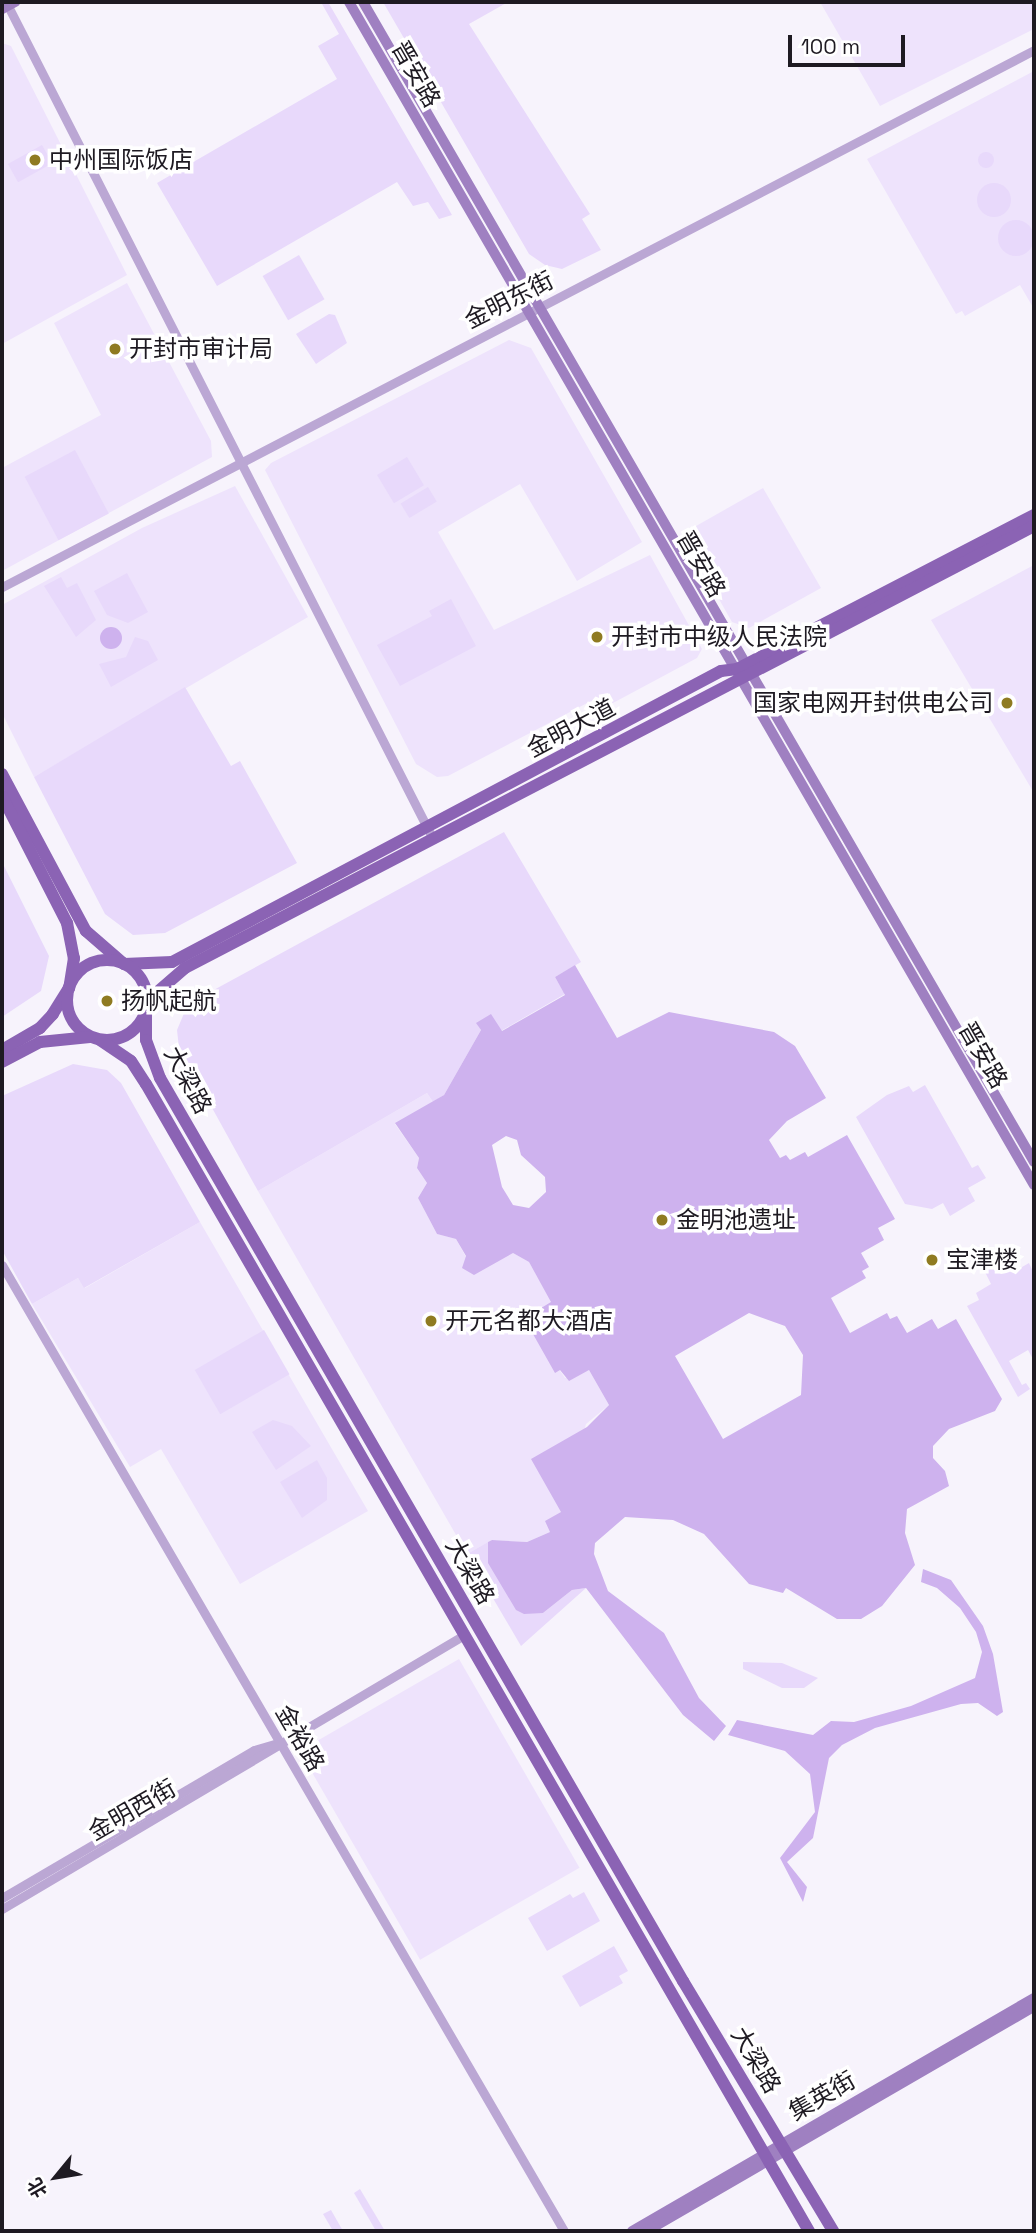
<!DOCTYPE html>
<html>
<head>
<meta charset="utf-8">
<style>
	body { margin:0 }
	#map { position:relative; width:1036px; height:2233px; overflow:hidden; background:#f7f3fc; font-family:"Space Grotesk","Noto Sans SC",sans-serif }
	div>[style] { position:absolute }
	.built>* { inset:0; background:#eee3fc; transform-origin:0 0 }
	.green>* { inset:0; background:#e8d9fb; transform-origin:0 0 }
	.round { border-radius:50% }
	.water>* { inset:0; background:#ceb2ee }
	.tertiary>* { height:9px; margin:-4.5px; padding:0 4.5px; transform-origin:4.5px; border-radius:4.5px; background:#bba7d4 }
	.secondary>* { height:10px; margin:-5px; padding:0 5px; transform-origin:5px; border-radius:5px; background:#9f80c1 }
	.primary>* { height:12px; margin:-6px; padding:0 6px; transform-origin:6px; border-radius:6px; background:#8b63b4 }
	.primary>.ring { margin:-6px; padding:0; box-sizing:content-box; background:none; border:12px solid #8b63b4; border-radius:50% }
	.dots>* { width:19px; height:19px; translate:-50% -50%; box-sizing:border-box; border:4px solid #fff; border-radius:50% }
	span { translate:-50% -50%; white-space:nowrap; text-align:center; line-height:1.15; -webkit-text-stroke:7px #fff; paint-order:stroke }
	.street-label { font-size:24px; color:#1e1a22 }
	.poi-label { font-size:24px; color:#1e1a22 }
	.left { translate:0 -50%; text-align:left }
	.right { translate:-100% -50%; text-align:right }
	.frame { position:absolute; inset:0; border:4px solid #1e1a22; pointer-events:none }
	.north { position:absolute; left:21px; top:2142px; width:70px; height:70px; -webkit-text-stroke:5px #fff; paint-order:stroke; rotate:240deg; font-size:19px; font-weight:700; line-height:28px; text-align:center; color:#1e1a22 }
	.north::after { content:''; display:block; margin:auto; width:24px; height:32px; background:#1e1a22; clip-path:polygon(50% 0,100% 100%,50% 72%,0 100%) }
	.scale { position:absolute; left:788px; top:35px; width:117px; height:32px; box-sizing:border-box; border:4px solid #1e1a22; border-top:0; padding-left:9px; font-size:21px; line-height:24px; white-space:nowrap; color:#1e1a22; -webkit-text-stroke:5px #fff; paint-order:stroke }
</style>
</head>
<body>
<div id="map">
	<div class="built">
		<div style="clip-path:polygon(820px 2px,1034px 2px,1034px 29px,880px 106px)"></div>
		<div style="clip-path:polygon(2px 43px,11px 46px,127px 275px,2px 344px)"></div>
		<div style="clip-path:polygon(1034px 71px,1034px 309px,1020px 285px,965px 316px,962px 311px,956px 314px,867px 159px)"></div>
		<div style="clip-path:polygon(127px 283px,211px 441px,212px 457px,2px 571px,2px 468px,101px 415px,54px 323px)"></div>
		<div style="clip-path:polygon(509px 340px,531px 348px,642px 542px,577px 581px,520px 484px,460px 519px,438px 532px,494px 630px,650px 555px,702px 649px,697px 658px,598px 711px,591px 701px,448px 776px,437px 777px,416px 764px,265px 470px,271px 463px)"></div>
		<div style="clip-path:polygon(235px 486px,308px 617px,34px 777px,2px 713px,2px 605px,142px 528px)"></div>
		<div style="clip-path:polygon(763px 488px,821px 588px,749px 628px,732px 622px,682px 534px)"></div>
		<div style="clip-path:polygon(1034px 565px,1034px 793px,931px 620px)"></div>
		<div style="clip-path:polygon(427px 1093px,433px 1102px,395px 1124px,419px 1158px,417px 1168px,427px 1183px,418px 1198px,437px 1234px,456px 1239px,466px 1257px,513px 1253px,529px 1262px,552px 1302px,530px 1327px,565px 1378px,589px 1370px,609px 1405px,586px 1424px,561px 1512px,550px 1532px,527px 1542px,492px 1540px,467px 1554px,258px 1191px)"></div>
		<div style="clip-path:polygon(200px 1222px,368px 1511px,240px 1584px,161px 1449px,130px 1467px,32px 1304px,78px 1278px,85px 1288px)"></div>
		<div style="left:459px;top:1659px;width:241px;height:184px;rotate:60deg"></div>
	</div>
	<div class="green">
		<div style="clip-path:polygon(328px 2px,452px 215px,439px 219px,428px 202px,413px 206px,397px 182px,217px 286px,157px 183px,337px 79px,318px 46px,339px 34px,322px 4px)"></div>
		<div style="clip-path:polygon(383px 2px,508px 2px,469px 24px,590px 214px,582px 219px,601px 250px,562px 269px,545px 265px,529px 254px)"></div>
		<div style="left:42px;top:145px;width:21px;height:39px;rotate:61deg"></div>
		<div class="round" style="left:978px;top:152px;width:16px;height:16px"></div>
		<div class="round" style="left:977px;top:183px;width:34px;height:34px"></div>
		<div class="round" style="left:998px;top:220px;width:36px;height:36px"></div>
		<div style="left:299px;top:255px;width:51px;height:42px;rotate:60deg"></div>
		<div style="clip-path:polygon(329px 314px,335px 315px,347px 343px,316px 364px,296px 334px)"></div>
		<div style="left:75px;top:450px;width:72px;height:57px;rotate:62deg"></div>
		<div style="left:407px;top:457px;width:33px;height:35px;rotate:59deg"></div>
		<div style="left:428px;top:487px;width:17px;height:32px;rotate:59deg"></div>
		<div style="clip-path:polygon(127px 573px,148px 612px,128px 623px,107px 615px,94px 591px)"></div>
		<div style="clip-path:polygon(61px 577px,67px 588px,77px 583px,96px 620px,76px 637px,44px 586px)"></div>
		<div style="clip-path:polygon(451px 599px,476px 646px,400px 686px,377px 645px,432px 616px,429px 611px)"></div>
		<div style="clip-path:polygon(135px 637px,148px 641px,158px 660px,111px 687px,99px 664px,126px 657px)"></div>
		<div style="clip-path:polygon(185px 687px,231px 766px,240px 761px,297px 863px,165px 933px,133px 935px,105px 914px,34px 777px)"></div>
		<div style="clip-path:polygon(504px 832px,581px 962px,555px 977px,565px 994px,501px 1031px,477px 1023px,481px 1030px,444px 1095px,433px 1102px,427px 1093px,258px 1191px,179px 1048px,177px 1030px,188px 1004px)"></div>
		<div style="clip-path:polygon(2px 862px,49px 956px,41px 991px,2px 1017px)"></div>
		<div style="clip-path:polygon(73px 1064px,107px 1070px,121px 1083px,200px 1222px,84px 1288px,78px 1278px,32px 1304px,2px 1250px,2px 1096px)"></div>
		<div style="clip-path:polygon(925px 1085px,972px 1168px,978px 1165px,986px 1178px,968px 1188px,975px 1201px,950px 1216px,943px 1203px,932px 1209px,905px 1204px,856px 1117px,887px 1095px,909px 1086px,913px 1092px)"></div>
		<div style="clip-path:polygon(1007px 1256px,1015px 1271px,1029px 1263px,1034px 1274px,1034px 1361px,1028px 1350px,1009px 1361px,1022px 1385px,1026px 1383px,1030px 1389px,1018px 1397px,967px 1306px,979px 1300px,976px 1293px,991px 1284px,984px 1270px)"></div>
		<div style="left:264px;top:1330px;width:51px;height:80px;rotate:60deg"></div>
		<div style="clip-path:polygon(273px 1420px,292px 1426px,311px 1446px,276px 1470px,252px 1432px)"></div>
		<div style="clip-path:polygon(317px 1460px,327px 1478px,327px 1500px,302px 1518px,280px 1482px)"></div>
		<div style="clip-path:polygon(488px 1542px,490px 1557px,543px 1613px,572px 1590px,586px 1588px,521px 1646px,467px 1554px)"></div>
		<div style="clip-path:polygon(743px 1662px,782px 1663px,818px 1678px,804px 1688px,782px 1688px,743px 1669px)"></div>
		<div style="clip-path:polygon(584px 1892px,600px 1921px,547px 1951px,528px 1918px,570px 1894px,573px 1898px)"></div>
		<div style="clip-path:polygon(614px 1946px,628px 1971px,619px 1976px,623px 1983px,580px 2007px,562px 1976px)"></div>
		<div style="clip-path:polygon(360px 2189px,385px 2231px,376px 2231px,354px 2193px)"></div>
		<div style="clip-path:polygon(331px 2210px,343px 2231px,333px 2231px,323px 2214px)"></div>
	</div>
	<div class="water">
		<div class="round" style="left:100px;top:627px;width:22px;height:22px"></div>
		<div style="clip-path:polygon(evenodd,575px 965px,617px 1038px,669px 1012px,774px 1032px,795px 1046px,826px 1098px,787px 1121px,769px 1140px,780px 1158px,786px 1155px,790px 1160px,805px 1152px,808px 1157px,847px 1135px,895px 1219px,878px 1228px,884px 1240px,861px 1253px,869px 1267px,862px 1271px,866px 1278px,831px 1298px,850px 1333px,887px 1313px,890px 1319px,897px 1316px,907px 1333px,932px 1319px,938px 1329px,956px 1319px,1002px 1399px,995px 1411px,949px 1429px,933px 1446px,933px 1458px,945px 1471px,949px 1486px,907px 1509px,905px 1533px,915px 1565px,882px 1606px,861px 1619px,837px 1619px,786px 1588px,783px 1593px,749px 1584px,704px 1534px,673px 1520px,625px 1517px,595px 1543px,594px 1554px,608px 1591px,664px 1633px,699px 1698px,726px 1726px,714px 1741px,683px 1715px,586px 1588px,572px 1590px,543px 1613px,524px 1614px,516px 1610px,488px 1563px,488px 1542px,492px 1540px,527px 1542px,550px 1532px,545px 1521px,561px 1512px,531px 1459px,587px 1427px,609px 1405px,589px 1370px,569px 1381px,560px 1370px,555px 1373px,529px 1327px,533px 1325px,528px 1316px,551px 1302px,529px 1262px,513px 1253px,474px 1275px,462px 1268px,466px 1256px,456px 1239px,437px 1234px,418px 1198px,427px 1183px,417px 1168px,419px 1158px,395px 1123px,444px 1095px,481px 1030px,476px 1023px,491px 1014px,502px 1031px,565px 995px,555px 977px,575px 965px,506px 1136px,517px 1140px,521px 1155px,545px 1177px,546px 1192px,529px 1208px,513px 1205px,502px 1187px,492px 1145px,506px 1136px,575px 965px,749px 1313px,785px 1326px,803px 1355px,801px 1395px,723px 1439px,675px 1356px,749px 1313px)"></div>
		<div style="clip-path:polygon(923px 1569px,951px 1580px,983px 1626px,993px 1654px,1003px 1712px,997px 1716px,978px 1703px,961px 1704px,875px 1728px,842px 1745px,829px 1758px,813px 1838px,787px 1862px,807px 1887px,803px 1902px,780px 1858px,815px 1812px,810px 1774px,785px 1751px,728px 1735px,737px 1720px,813px 1735px,831px 1721px,854px 1722px,911px 1706px,975px 1678px,982px 1652px,976px 1632px,960px 1608px,937px 1588px,921px 1582px)"></div>
	</div>
	<div class="tertiary">
		<div style="left:8px;top:6px;width:935px;rotate:62.97deg"></div>
		<div style="left:2px;top:587px;width:1163px;rotate:-27.49deg"></div>
		<div style="left:2px;top:1265px;width:1118px;rotate:59.81deg"></div>
		<div style="left:2px;top:1898px;width:292px;rotate:-30.4deg"></div>
		<div style="left:254px;top:1750px;width:22px;rotate:-16deg"></div>
		<div style="left:2px;top:1909px;width:537px;rotate:-30.67deg"></div>
	</div>
	<div class="secondary">
		<div style="left:349px;top:2px;width:1367px;rotate:59.93deg"></div>
		<div style="left:363px;top:2px;width:1340px;rotate:59.95deg"></div>
		<div style="left:2px;top:9px;width:15px;rotate:-28deg"></div>
		<div style="left:632px;top:2231px;width:465px;rotate:-30.1deg"></div>
		<div style="left:647px;top:2231px;width:447px;rotate:-30.1deg"></div>
	</div>
	<div class="primary">
		<div style="left:2px;top:774px;width:178px;rotate:61.9deg"></div>
		<div style="left:86px;top:931px;width:50px;rotate:41deg"></div>
		<div style="left:124px;top:964px;width:48px;rotate:-2.4deg"></div>
		<div style="left:172px;top:962px;width:621px;rotate:-27.93deg"></div>
		<div style="left:721px;top:671px;width:16px;rotate:-7deg"></div>
		<div style="left:737px;top:669px;width:335px;rotate:-27.4deg"></div>
		<div style="left:2px;top:796px;width:143px;rotate:62.9deg"></div>
		<div style="left:67px;top:923px;width:36px;rotate:79deg"></div>
		<div style="left:74px;top:958px;width:30px;rotate:99deg"></div>
		<div style="left:69px;top:988px;width:31px;rotate:122deg"></div>
		<div style="left:53px;top:1014px;width:19px;rotate:133deg"></div>
		<div style="left:40px;top:1028px;width:44px;rotate:149.9deg"></div>
		<div class="ring" style="left:67px;top:960px;width:68px;height:68px"></div>
		<div style="left:147px;top:1001px;width:50px;rotate:-41deg"></div>
		<div style="left:185px;top:968px;width:957px;rotate:-27.5deg"></div>
		<div style="left:146px;top:1010px;width:30px;rotate:90deg"></div>
		<div style="left:146px;top:1040px;width:40px;rotate:69.8deg"></div>
		<div style="left:160px;top:1078px;width:1044px;rotate:59.92deg"></div>
		<div style="left:683px;top:1981px;width:292px;rotate:59deg"></div>
		<div style="left:100px;top:1040px;width:37px;rotate:34deg"></div>
		<div style="left:131px;top:1061px;width:27px;rotate:57deg"></div>
		<div style="left:146px;top:1084px;width:1325px;rotate:59.97deg"></div>
		<div style="left:2px;top:1062px;width:43px;rotate:-27.8deg"></div>
		<div style="left:40px;top:1042px;width:50px;rotate:-5.7deg"></div>
	</div>
	<div class="dots">
		<div style="left:35px;top:160px;background:#8f7b21"></div>
		<div style="left:115px;top:349px;background:#8f7b21"></div>
		<div style="left:597px;top:637px;background:#8f7b21"></div>
		<div style="left:1007px;top:703px;background:#8f7b21"></div>
		<div style="left:107px;top:1001px;background:#8f7b21"></div>
		<div style="left:662px;top:1220px;background:#8f7b21"></div>
		<div style="left:932px;top:1260px;background:#8f7b21"></div>
		<div style="left:431px;top:1321px;background:#8f7b21"></div>
	</div>
	<div class="street-label">
		<span style="left:416px;top:74px;rotate:60deg">晋安路</span>
		<span style="left:509px;top:300px;rotate:-27deg">金明东街</span>
		<span style="left:701px;top:564px;rotate:60deg">晋安路</span>
		<span style="left:571px;top:728px;rotate:-28deg">金明大道</span>
		<span style="left:983px;top:1055px;rotate:60deg">晋安路</span>
		<span style="left:188px;top:1080px;rotate:62deg">大梁路</span>
		<span style="left:470px;top:1571px;rotate:60deg">大梁路</span>
		<span style="left:300px;top:1738px;rotate:60deg">金裕路</span>
		<span style="left:132px;top:1810px;rotate:-30deg">金明西街</span>
		<span style="left:756px;top:2060px;rotate:59deg">大梁路</span>
		<span style="left:822px;top:2096px;rotate:-30deg">集英街</span>
	</div>
	<div class="poi-label">
		<span class="left" style="left:49px;top:160px">中州国际饭店</span>
		<span class="left" style="left:129px;top:349px">开封市审计局</span>
		<span class="left" style="left:611px;top:637px">开封市中级人民法院</span>
		<span class="right" style="left:993px;top:703px">国家电网开封供电公司</span>
		<span class="left" style="left:121px;top:1001px">扬帆起航</span>
		<span class="left" style="left:676px;top:1220px">金明池遗址</span>
		<span class="left" style="left:946px;top:1260px">宝津楼</span>
		<span class="left" style="left:445px;top:1321px">开元名都大酒店</span>
	</div>
	<div class="frame"></div>
	<div class="north">北</div>
	<div class="scale">100 m</div>
</div>
</body>
</html>
